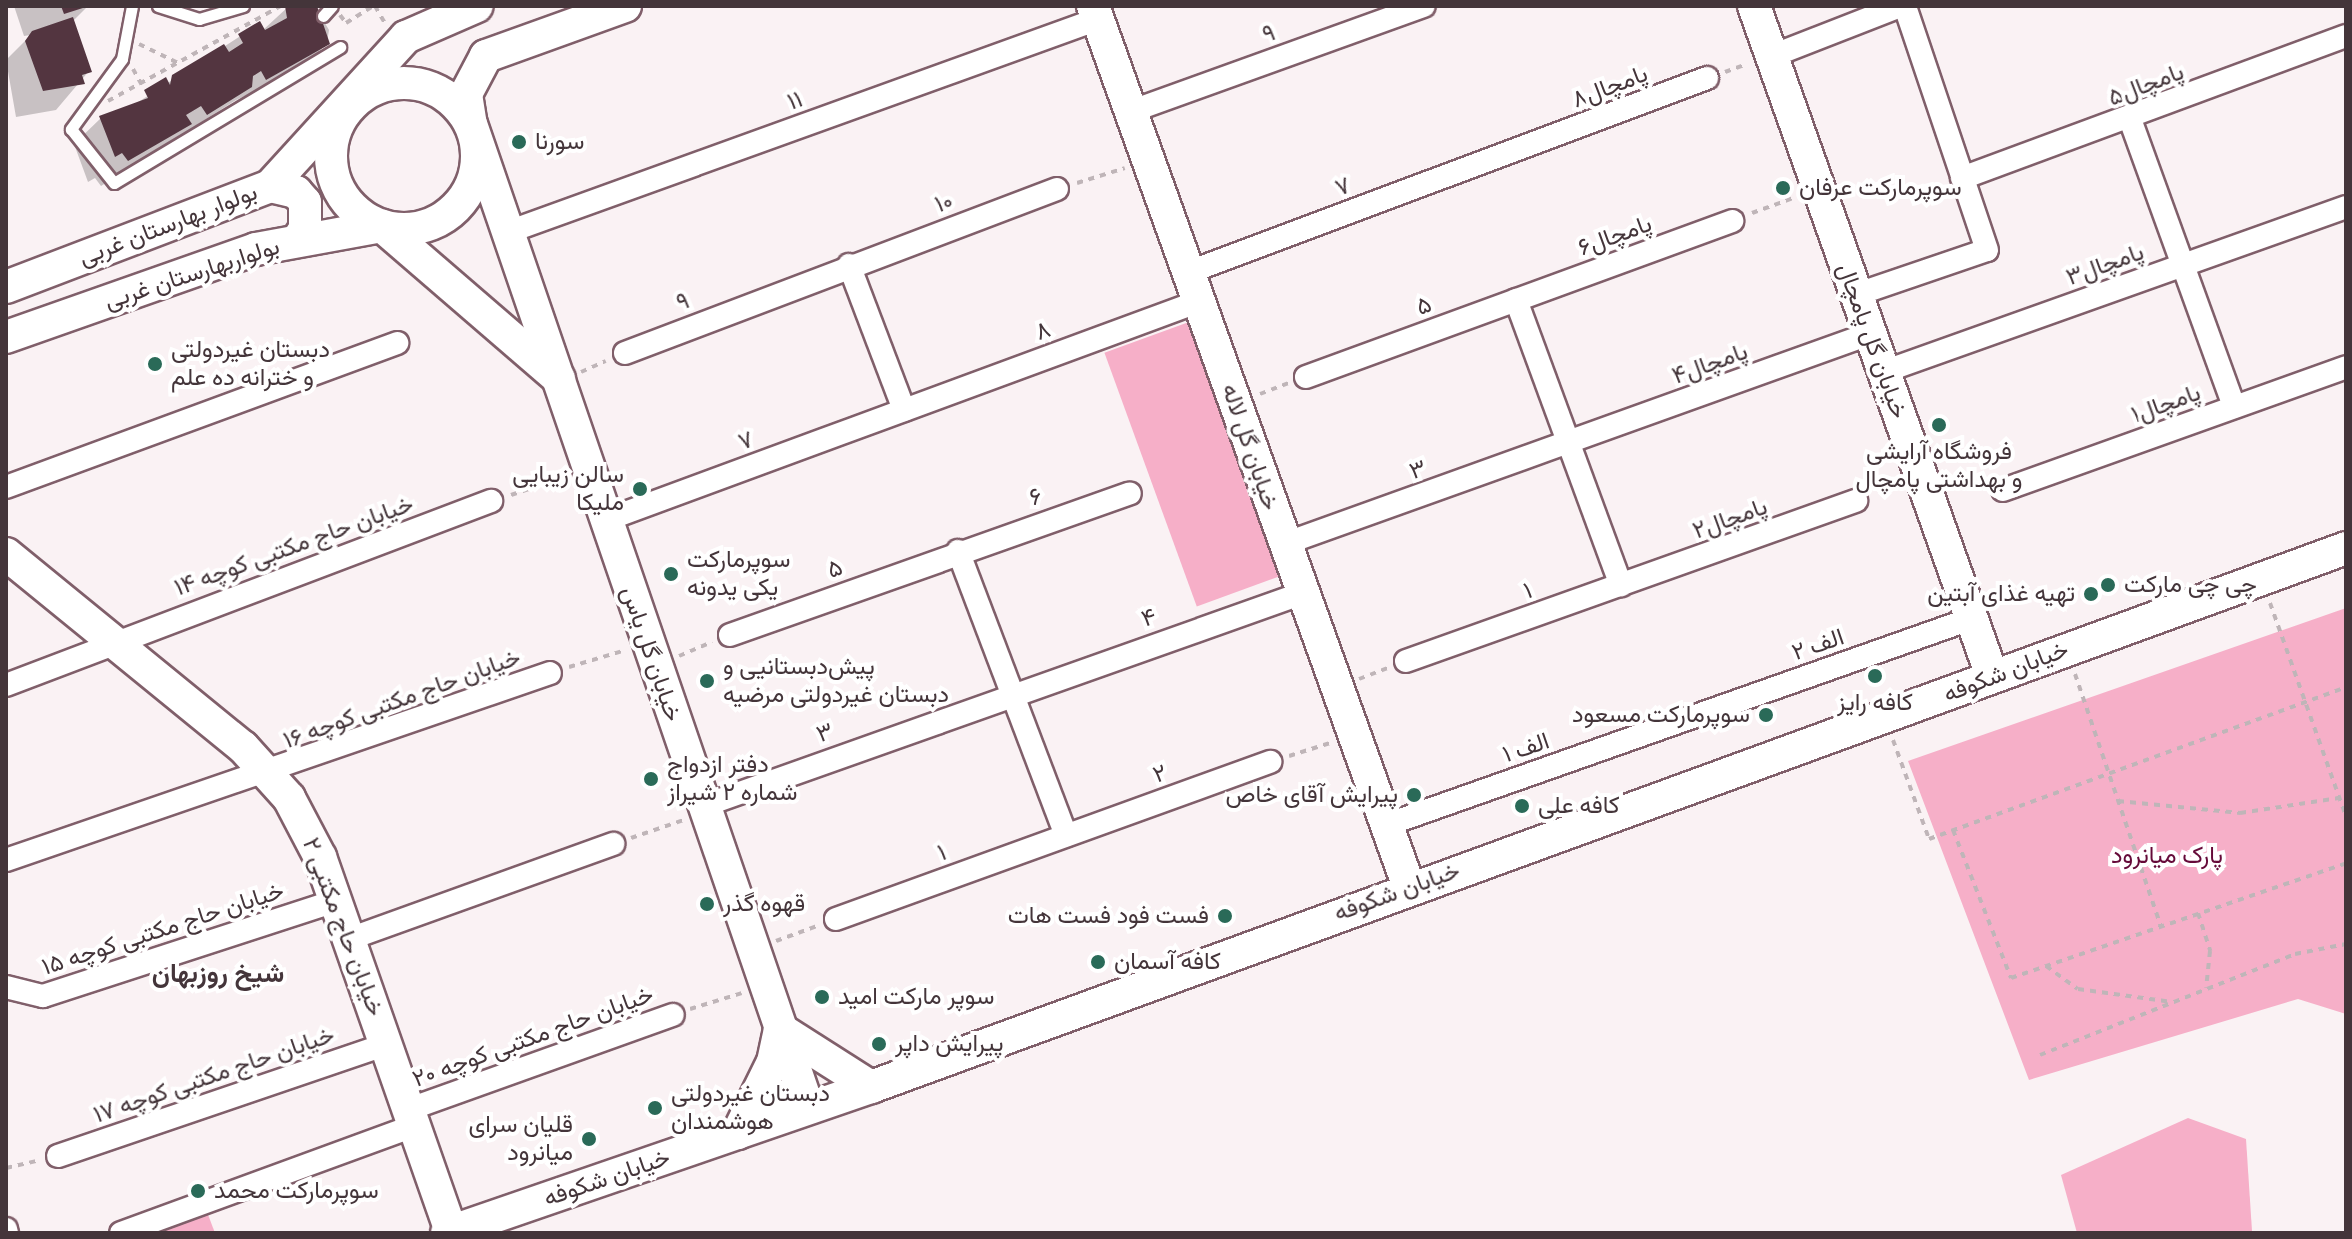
<!DOCTYPE html>
<html>
<head>
<meta charset="utf-8">
<style>
	body { margin:0 }
	#map { position:relative; width:2352px; height:1239px; overflow:hidden; background:#faf2f4; font-family:Karla,Vazirmatn,sans-serif }
	div>[style] { position:absolute }
	.green>* { inset:0; background:#f6afc8; transform-origin:0 0 }
	.shadow>* { inset:0; background:#0003 }
	.building>* { inset:0; background:#533540 }
	.path>* { height:4px; margin-top:-2px; transform-origin:0; background:repeating-linear-gradient(90deg,#bfb5b8 0 6px,transparent 0 12px) }
	.roads { filter:drop-shadow(2px 0 #805f6a) drop-shadow(-2px 0 #805f6a) drop-shadow(0 2px #805f6a) drop-shadow(0 -2px #805f6a) }
	.lane>* { height:11px; margin:-5.5px; padding:0 5.5px; transform-origin:5.5px; border-radius:5.5px; background:#fff }
	.street>* { height:22px; margin:-11px; padding:0 11px; transform-origin:11px; border-radius:11px; background:#fff }
	.secondary>* { height:32px; margin:-16px; padding:0 16px; transform-origin:16px; border-radius:16px; background:#fff }
	.secondary>.ring { margin:-16px; padding:0; box-sizing:content-box; background:none; border:32px solid #fff; border-radius:50% }
	.dots>* { width:22px; height:22px; translate:-50% -50%; box-sizing:border-box; border:4px solid #fff; border-radius:50% }
	span { translate:-50% -50%; white-space:nowrap; text-align:center; line-height:1.15; -webkit-text-stroke:8px #fff; paint-order:stroke }
	.street-label { font-size:24px; color:#44353a }
	.poi-label { font-size:24px; color:#44353a }
	.left { translate:0 -50%; text-align:left }
	.right { translate:-100% -50%; text-align:right }
	.park-label { font-size:24px; color:#650a39 }
	.neighbourhood-label { font-size:26px; color:#44353a; font-weight:700 }
	.frame { position:absolute; inset:0; border:8px solid #44353a; pointer-events:none }
</style>
</head>
<body>
<div id="map">
	<div class="green">
		<div style="left:1189px;top:322px;width:270px;height:90px;rotate:70deg"></div>
		<div style="clip-path:polygon(2346px 608px,2346px 1014px,2298px 999px,2029px 1080px,1908px 761px)"></div>
		<div style="clip-path:polygon(2188px 1118px,2246px 1139px,2252px 1231px,2077px 1233px,2061px 1175px)"></div>
		<div style="clip-path:polygon(207px 1212px,215px 1233px,149px 1233px)"></div>
	</div>
	<div class="shadow">
		<div style="clip-path:polygon(14px 6px,88px 6px,72px 22px,89px 71px,56px 110px,16px 117px,6px 60px,31px 35px,24px 36px)"></div>
		<div style="clip-path:polygon(289px 6px,315px 6px,329px 30px,327px 43px,301px 70px,236px 100px,101px 186px,95px 178px,88px 182px,74px 144px,101px 118px,129px 108px,259px 24px,263px 30px)"></div>
	</div>
	<div class="building">
		<div style="clip-path:polygon(61px 6px,86px 6px,86px 7px,64px 14px)"></div>
		<div style="clip-path:polygon(285px 6px,317px 6px,330px 44px,266px 80px,261px 71px,253px 76px,252px 87px,207px 115px,201px 106px,186px 115px,192px 124px,128px 161px,122px 153px,115px 157px,99px 116px,148px 98px,144px 90px,166px 77px,170px 85px,172px 75px,224px 44px,229px 52px,243px 43px,238px 34px,260px 21px,265px 30px,287px 18px)"></div>
		<div style="clip-path:polygon(73px 17px,92px 72px,82px 75px,85px 84px,43px 91px,25px 41px,32px 31px)"></div>
	</div>
	<div class="path">
		<div style="left:375px;top:6px;width:22px;rotate:60deg"></div>
		<div style="left:340px;top:15px;width:10px;rotate:53deg"></div>
		<div style="left:346px;top:23px;width:32px;rotate:-32deg"></div>
		<div style="left:139px;top:44px;width:46px;rotate:26deg"></div>
		<div style="left:133px;top:69px;width:18px;rotate:61deg"></div>
		<div style="left:1725px;top:72px;width:23px;rotate:-20deg"></div>
		<div style="left:108px;top:101px;width:197px;rotate:-28.8deg"></div>
		<div style="left:1077px;top:183px;width:50px;rotate:-17.4deg"></div>
		<div style="left:1752px;top:213px;width:47px;rotate:-20deg"></div>
		<div style="left:581px;top:372px;width:27px;rotate:-24deg"></div>
		<div style="left:1260px;top:394px;width:31px;rotate:-21deg"></div>
		<div style="left:511px;top:495px;width:59px;rotate:-18.7deg"></div>
		<div style="left:2270px;top:603px;width:226px;rotate:70.4deg"></div>
		<div style="left:679px;top:656px;width:36px;rotate:-23deg"></div>
		<div style="left:569px;top:667px;width:59px;rotate:-16.6deg"></div>
		<div style="left:2075px;top:674px;width:267px;rotate:71.2deg"></div>
		<div style="left:1359px;top:679px;width:31px;rotate:-21deg"></div>
		<div style="left:1893px;top:740px;width:105px;rotate:70deg"></div>
		<div style="left:1929px;top:839px;width:444px;rotate:-20deg"></div>
		<div style="left:1289px;top:756px;width:43px;rotate:-17.6deg"></div>
		<div style="left:2118px;top:801px;width:123px;rotate:5.6deg"></div>
		<div style="left:2240px;top:813px;width:100px;rotate:-8.6deg"></div>
		<div style="left:1953px;top:830px;width:159px;rotate:68.6deg"></div>
		<div style="left:2011px;top:978px;width:354px;rotate:-18.9deg"></div>
		<div style="left:631px;top:838px;width:56px;rotate:-18.8deg"></div>
		<div style="left:2198px;top:913px;width:40px;rotate:72deg"></div>
		<div style="left:2210px;top:951px;width:37px;rotate:96deg"></div>
		<div style="left:776px;top:941px;width:44px;rotate:-20.1deg"></div>
		<div style="left:2046px;top:966px;width:39px;rotate:36deg"></div>
		<div style="left:2078px;top:989px;width:95px;rotate:7.9deg"></div>
		<div style="left:690px;top:1009px;width:54px;rotate:-17.1deg"></div>
		<div style="left:2040px;top:1055px;width:274px;rotate:-21.6deg"></div>
		<div style="left:2295px;top:954px;width:52px;rotate:-11.1deg"></div>
		<div style="left:6px;top:1168px;width:35px;rotate:-13deg"></div>
	</div>
	<div class="roads">
		<div class="lane">
			<div style="left:132px;top:6px;width:54px;rotate:100.7deg"></div>
			<div style="left:122px;top:59px;width:87px;rotate:126.1deg"></div>
			<div style="left:71px;top:129px;width:69px;rotate:51.5deg"></div>
			<div style="left:114px;top:183px;width:264px;rotate:-31deg"></div>
			<div style="left:158px;top:6px;width:43px;rotate:17.6deg"></div>
			<div style="left:199px;top:19px;width:46px;rotate:-16.5deg"></div>
			<div style="left:323px;top:16px;width:13px;rotate:-48deg"></div>
		</div>
		<div class="street">
			<div style="left:1772px;top:56px;width:137px;rotate:-21.3deg"></div>
			<div style="left:1132px;top:111px;width:310px;rotate:-19.8deg"></div>
			<div style="left:2130px;top:119px;width:306px;rotate:70.1deg"></div>
			<div style="left:1962px;top:178px;width:409px;rotate:-20.3deg"></div>
			<div style="left:508px;top:232px;width:627px;rotate:-19.85deg"></div>
			<div style="left:849px;top:265px;width:155px;rotate:69.2deg"></div>
			<div style="left:1192px;top:271px;width:550px;rotate:-20.54deg"></div>
			<div style="left:1855px;top:295px;width:139px;rotate:-18.8deg"></div>
			<div style="left:1987px;top:250px;width:257px;rotate:-108.6deg"></div>
			<div style="left:1516px;top:300px;width:304px;rotate:69.8deg"></div>
			<div style="left:625px;top:353px;width:462px;rotate:-20.8deg"></div>
			<div style="left:1883px;top:372px;width:492px;rotate:-19.6deg"></div>
			<div style="left:1306px;top:377px;width:454px;rotate:-20.1deg"></div>
			<div style="left:6px;top:487px;width:417px;rotate:-20.2deg"></div>
			<div style="left:2003px;top:490px;width:364px;rotate:-19.7deg"></div>
			<div style="left:606px;top:520px;width:633px;rotate:-20.24deg"></div>
			<div style="left:1284px;top:544px;width:622px;rotate:-19.75deg"></div>
			<div style="left:958px;top:551px;width:304px;rotate:69.2deg"></div>
			<div style="left:730px;top:635px;width:424px;rotate:-19.5deg"></div>
			<div style="left:1406px;top:661px;width:478px;rotate:-19.6deg"></div>
			<div style="left:6px;top:685px;width:519px;rotate:-20.78deg"></div>
			<div style="left:703px;top:806px;width:637px;rotate:-19.54deg"></div>
			<div style="left:1389px;top:824px;width:619px;rotate:-19.43deg"></div>
			<div style="left:6px;top:860px;width:575px;rotate:-18.97deg"></div>
			<div style="left:836px;top:919px;width:462px;rotate:-19.9deg"></div>
			<div style="left:349px;top:939px;width:281px;rotate:-19.8deg"></div>
			<div style="left:6px;top:987px;width:38px;rotate:14deg"></div>
			<div style="left:43px;top:996px;width:308px;rotate:-18deg"></div>
			<div style="left:410px;top:1109px;width:279px;rotate:-19.7deg"></div>
			<div style="left:58px;top:1156px;width:348px;rotate:-18.8deg"></div>
			<div style="left:6px;top:1229px;width:4px;rotate:76deg"></div>
			<div style="left:121px;top:1233px;width:314px;rotate:-20.1deg"></div>
		</div>
		<div class="secondary">
			<div style="left:625px;top:6px;width:148px;rotate:160.2deg"></div>
			<div style="left:486px;top:56px;width:43px;rotate:117.8deg"></div>
			<div style="left:466px;top:94px;width:30px;rotate:81deg"></div>
			<div style="left:471px;top:124px;width:1039px;rotate:71.08deg"></div>
			<div style="left:1093px;top:6px;width:936px;rotate:70.27deg"></div>
			<div style="left:1754px;top:6px;width:711px;rotate:70.44deg"></div>
			<div class="ring" style="left:331px;top:83px;width:114px;height:114px"></div>
			<div style="left:270px;top:186px;width:27px;rotate:13deg"></div>
			<div style="left:296px;top:192px;width:13px;rotate:48deg"></div>
			<div style="left:305px;top:202px;width:27px;rotate:90deg"></div>
			<div style="left:305px;top:229px;width:14px;rotate:124deg"></div>
			<div style="left:6px;top:287px;width:283px;rotate:-20.9deg"></div>
			<div style="left:270px;top:186px;width:202px;rotate:-47.6deg"></div>
			<div style="left:406px;top:37px;width:77px;rotate:-23.6deg"></div>
			<div style="left:6px;top:337px;width:265px;rotate:-19.4deg"></div>
			<div style="left:256px;top:249px;width:128px;rotate:-10.3deg"></div>
			<div style="left:382px;top:226px;width:234px;rotate:40.8deg"></div>
			<div style="left:6px;top:554px;width:306px;rotate:39.2deg"></div>
			<div style="left:243px;top:747px;width:69px;rotate:48deg"></div>
			<div style="left:289px;top:798px;width:67px;rotate:62.3deg"></div>
			<div style="left:320px;top:857px;width:396px;rotate:70.7deg"></div>
			<div style="left:738px;top:1133px;width:79px;rotate:-63.8deg"></div>
			<div style="left:773px;top:1062px;width:34px;rotate:-78deg"></div>
			<div style="left:780px;top:1029px;width:108px;rotate:32.5deg"></div>
			<div style="left:447px;top:1233px;width:448px;rotate:-19deg"></div>
			<div style="left:871px;top:1087px;width:1570px;rotate:-20.07deg"></div>
		</div>
	</div>
	<div class="dots">
		<div style="left:519px;top:142px;background:#2a6a58"></div>
		<div style="left:1783px;top:188px;background:#2a6a58"></div>
		<div style="left:155px;top:364px;background:#2a6a58"></div>
		<div style="left:1939px;top:425px;background:#2a6a58"></div>
		<div style="left:640px;top:489px;background:#2a6a58"></div>
		<div style="left:671px;top:574px;background:#2a6a58"></div>
		<div style="left:2108px;top:585px;background:#2a6a58"></div>
		<div style="left:2091px;top:594px;background:#2a6a58"></div>
		<div style="left:1875px;top:676px;background:#2a6a58"></div>
		<div style="left:707px;top:681px;background:#2a6a58"></div>
		<div style="left:1766px;top:715px;background:#2a6a58"></div>
		<div style="left:651px;top:779px;background:#2a6a58"></div>
		<div style="left:1414px;top:795px;background:#2a6a58"></div>
		<div style="left:1522px;top:806px;background:#2a6a58"></div>
		<div style="left:707px;top:904px;background:#2a6a58"></div>
		<div style="left:1225px;top:916px;background:#2a6a58"></div>
		<div style="left:1098px;top:962px;background:#2a6a58"></div>
		<div style="left:822px;top:997px;background:#2a6a58"></div>
		<div style="left:879px;top:1044px;background:#2a6a58"></div>
		<div style="left:655px;top:1108px;background:#2a6a58"></div>
		<div style="left:589px;top:1139px;background:#2a6a58"></div>
		<div style="left:198px;top:1191px;background:#2a6a58"></div>
	</div>
	<div class="street-label">
		<span style="left:1269px;top:34px;rotate:-20deg">۹</span>
		<span style="left:2146px;top:85px;rotate:-21deg">پامچال۵</span>
		<span style="left:1610px;top:87px;rotate:-21deg">پامچال۸</span>
		<span style="left:795px;top:101px;rotate:-20deg">۱۱</span>
		<span style="left:1343px;top:187px;rotate:-21deg">۷</span>
		<span style="left:944px;top:203px;rotate:-20deg">۱۰</span>
		<span style="left:168px;top:225px;rotate:-21deg">بولوار بهارستان غربی</span>
		<span style="left:1615px;top:236px;rotate:-20deg">پامچال۶</span>
		<span style="left:2105px;top:265px;rotate:-20deg">پامچال۳</span>
		<span style="left:192px;top:274px;rotate:-18deg">بولواربهارستان غربی</span>
		<span style="left:683px;top:302px;rotate:-21deg">۹</span>
		<span style="left:1424px;top:306px;rotate:-20deg">۵</span>
		<span style="left:1043px;top:331px;rotate:-20deg">۸</span>
		<span style="left:1872px;top:341px;rotate:70deg">خیابان گل پامچال</span>
		<span style="left:1710px;top:364px;rotate:-20deg">پامچال۴</span>
		<span style="left:2166px;top:404px;rotate:-20deg">پامچال۱</span>
		<span style="left:746px;top:441px;rotate:-20deg">۷</span>
		<span style="left:1250px;top:447px;rotate:71deg">خیابان گل لاله</span>
		<span style="left:1418px;top:470px;rotate:-19deg">۳</span>
		<span style="left:1036px;top:497px;rotate:-19deg">۶</span>
		<span style="left:1730px;top:519px;rotate:-20deg">پامچال۲</span>
		<span style="left:294px;top:546px;rotate:-20deg">خیابان حاج مکتبی کوچه ۱۴</span>
		<span style="left:835px;top:569px;rotate:-20deg">۵</span>
		<span style="left:1528px;top:591px;rotate:-19deg">۱</span>
		<span style="left:1149px;top:618px;rotate:-19deg">۴</span>
		<span style="left:1818px;top:645px;rotate:-19deg">۲ الف</span>
		<span style="left:651px;top:654px;rotate:71deg">خیابان گل یاس</span>
		<span style="left:2006px;top:672px;rotate:-21deg">خیابان شکوفه</span>
		<span style="left:402px;top:699px;rotate:-20deg">خیابان حاج مکتبی کوچه ۱۶</span>
		<span style="left:825px;top:733px;rotate:-20deg">۳</span>
		<span style="left:1526px;top:748px;rotate:-19deg">۱ الف</span>
		<span style="left:1160px;top:774px;rotate:-20deg">۲</span>
		<span style="left:942px;top:853px;rotate:-20deg">۱</span>
		<span style="left:1397px;top:892px;rotate:-20deg">خیابان شکوفه</span>
		<span style="left:343px;top:927px;rotate:69deg">خیابان حاج مکتبی ۲</span>
		<span style="left:163px;top:929px;rotate:-18deg">خیابان حاج مکتبی کوچه ۱۵</span>
		<span style="left:533px;top:1037px;rotate:-20deg">خیابان حاج مکتبی کوچه ۲۰</span>
		<span style="left:214px;top:1075px;rotate:-19deg">خیابان حاج مکتبی کوچه ۱۷</span>
		<span style="left:607px;top:1178px;rotate:-19deg">خیابان شکوفه</span>
	</div>
	<div class="poi-label">
		<span class="left" style="left:535px;top:142px">سورنا</span>
		<span class="left" style="left:1799px;top:188px">سوپرمارکت عرفان</span>
		<span class="left" style="left:171px;top:364px">دبستان غیردولتی<br>و خترانه ده علم</span>
		<span style="left:1939px;top:466px">فروشگاه آرایشی<br>و بهداشتی پامچال</span>
		<span class="right" style="left:624px;top:489px">سالن زیبایی<br>ملیکا</span>
		<span class="left" style="left:687px;top:574px">سوپرمارکت<br>یکی یدونه</span>
		<span class="left" style="left:2124px;top:585px">چی چی مارکت</span>
		<span class="right" style="left:2075px;top:594px">تهیه غذای آبتین</span>
		<span class="left" style="left:723px;top:681px">پیش‌دبستانیی و<br>دبستان غیردولتی مرضیه</span>
		<span style="left:1875px;top:703px">کافه رایز</span>
		<span class="right" style="left:1750px;top:715px">سوپرمارکت مسعود</span>
		<span class="left" style="left:667px;top:779px">دفتر ازدواج<br>شماره ۲ شیراز</span>
		<span class="right" style="left:1398px;top:795px">پیرایش آقای خاص</span>
		<span class="left" style="left:1538px;top:806px">کافه علی</span>
		<span class="left" style="left:723px;top:904px">قهوه گذر</span>
		<span class="right" style="left:1209px;top:916px">فست فود فست هات</span>
		<span class="left" style="left:1114px;top:962px">کافه آسمان</span>
		<span class="left" style="left:838px;top:997px">سوپر مارکت امید</span>
		<span class="left" style="left:895px;top:1044px">پیرایش داپر</span>
		<span class="left" style="left:671px;top:1108px">دبستان غیردولتی<br>هوشمندان</span>
		<span class="right" style="left:573px;top:1139px">قلیان سرای<br>میانرود</span>
		<span class="left" style="left:214px;top:1191px">سوپرمارکت محمد</span>
	</div>
	<div class="park-label">
		<span style="left:2167px;top:856px">پارک میانرود</span>
	</div>
	<div class="neighbourhood-label">
		<span style="left:218px;top:974px">شیخ روزبهان</span>
	</div>
	<div class="frame"></div>
</div>
</body>
</html>
